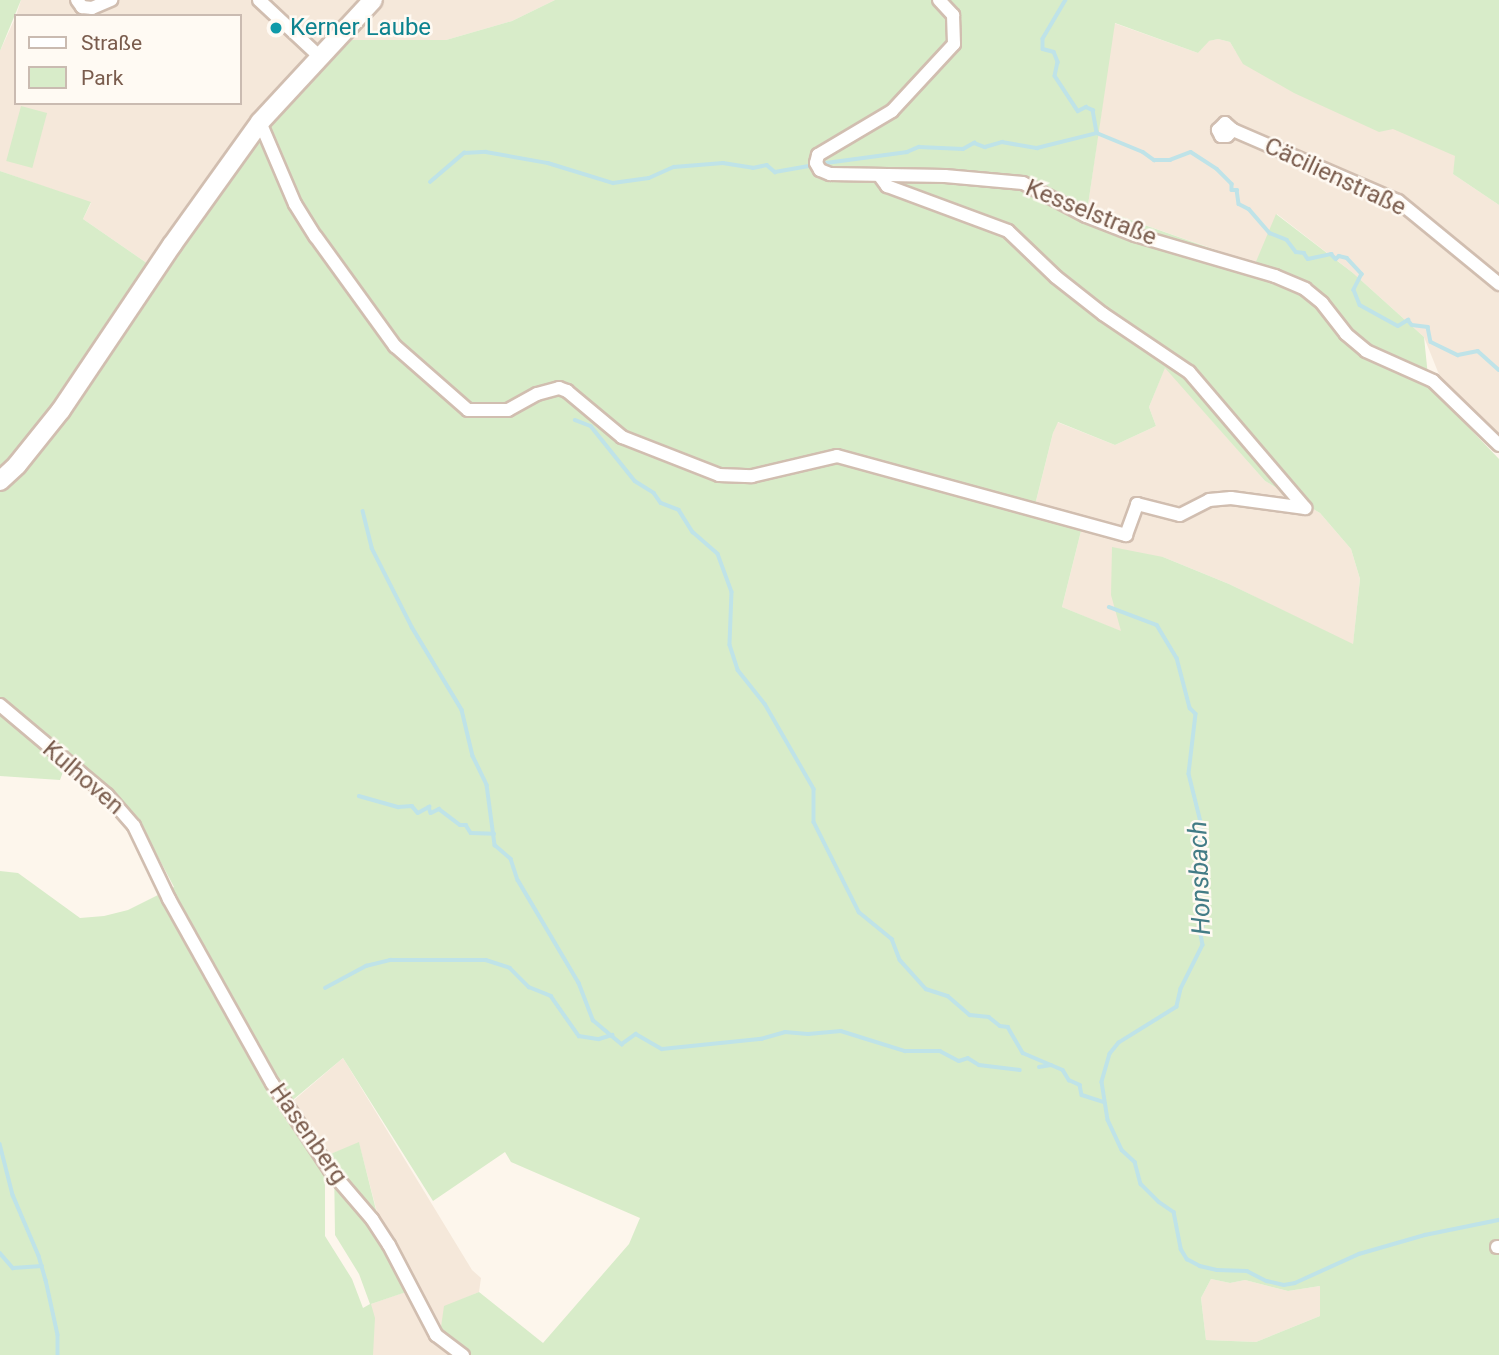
<!DOCTYPE html>
<html>
<head>
<meta charset="utf-8">
<style>
	body { margin:0 }
	#map { position:relative; width:1499px; height:1355px; overflow:hidden; background:#fdf6ec; font-family:Roboto,sans-serif }
	div>[style] { position:absolute }
	.residential>* { inset:0; background:#f5e8da }
	.green>* { inset:0; background:#d8ecc9; transform-origin:0 0 }
	.stream>* { height:3.5px; margin:-1.75px; padding:0 1.75px; transform-origin:1.75px; border-radius:1.75px; background:#bfe3e8 }
	.roads { filter:drop-shadow(2px 0 #d1beb0) drop-shadow(-2px 0 #d1beb0) drop-shadow(0 2px #d1beb0) drop-shadow(0 -2px #d1beb0) }
	.street>* { height:12px; margin:-6px; padding:0 6px; transform-origin:6px; border-radius:6px; background:#fff }
	.secondary>* { height:18px; margin:-9px; padding:0 9px; transform-origin:9px; border-radius:9px; background:#fff }
	.dots>* { width:19px; height:19px; translate:-50% -50%; box-sizing:border-box; border:4px solid #fffaf3; border-radius:50% }
	span { translate:-50% -50%; white-space:nowrap; text-align:center; line-height:1.15; -webkit-text-stroke:5px #fffaf3; paint-order:stroke }
	.culture-label { font-size:24px; color:#0d838f }
	.left { translate:0 -50%; text-align:left }
	.street-label { font-size:24px; color:#7a5c4d }
	.water-label { font-size:26px; color:#437c86; font-style:italic }
	.legend { position:absolute; left:14px; top:14px; width:228px; height:91px; box-sizing:border-box; background:#fffaf3; border:2px solid #cabbb1; margin:0; padding:9px 12px; list-style:none; font-size:21px; color:#7a5c4d }
	.legend li { display:flex; align-items:center; gap:14px; height:35px }
	.legend b { width:35px; border:2px solid #cabbb1 }
</style>
</head>
<body>
<div id="map">
	<div class="residential">
		<div style="clip-path:polygon(21px 0,555px 0,512px 21px,446px 40px,352px 40px,272px 122px,184px 243px,151px 266px,83px 219px,91px 203px,0 171px,0 51px,16px 16px,16px 103px,240px 103px,240px 16px,16px 16px)"></div>
		<div style="clip-path:polygon(1114px 23px,1198px 53px,1208px 41px,1218px 39px,1230px 42px,1236px 52px,1456px 156px,1453px 174px,1499px 205px,1499px 439px,1442px 382px,1424px 337px,1353px 273px,1277px 214px,1256px 264px,1088px 205px)"></div>
		<div style="clip-path:polygon(1165px 367px,1265px 481px,1320px 513px,1351px 549px,1360px 579px,1353px 645px,1229px 584px,1163px 557px,1122px 632px,1062px 607px,1082px 527px,1034px 509px,1053px 433px,1057px 422px,1115px 445px,1156px 426px,1149px 407px)"></div>
		<div style="clip-path:polygon(343px 1058px,472px 1270px,481px 1278px,479px 1292px,444px 1307px,447px 1340px,469px 1355px,373px 1355px,371px 1304px,408px 1291px,386px 1247px,359px 1143px,328px 1155px,293px 1101px)"></div>
		<div style="clip-path:polygon(1211px 1279px,1230px 1283px,1245px 1280px,1288px 1291px,1320px 1286px,1320px 1316px,1256px 1342px,1206px 1340px,1201px 1298px)"></div>
	</div>
	<div class="green">
		<div style="clip-path:polygon(0 0,21px 0,0 51px)"></div>
		<div style="clip-path:polygon(evenodd,555px 0,1499px 0,1499px 205px,1453px 174px,1455px 156px,1393px 129px,1379px 132px,1294px 93px,1243px 64px,1230px 42px,1218px 39px,1209px 41px,1198px 53px,1115px 23px,1088px 205px,1255px 264px,1276px 214px,1353px 273px,1424px 337px,1429px 386px,1499px 459px,1499px 1355px,469px 1355px,447px 1340px,441px 1327px,444px 1306px,479px 1292px,543px 1343px,629px 1244px,640px 1218px,511px 1162px,505px 1152px,433px 1201px,343px 1058px,282px 1109px,325px 1173px,325px 1236px,352px 1279px,363px 1308px,370px 1304px,359px 1274px,335px 1235px,334px 1163px,328px 1155px,359px 1142px,382px 1234px,409px 1291px,371px 1304px,375px 1318px,373px 1355px,0 1355px,0 871px,18px 873px,80px 918px,104px 916px,128px 910px,174px 887px,139px 821px,70px 753px,60px 780px,0 776px,0 171px,91px 202px,83px 219px,151px 266px,184px 243px,194px 230px,193px 226px,272px 122px,352px 40px,446px 40px,512px 21px,555px 0,1165px 368px,1265px 481px,1320px 513px,1351px 549px,1360px 579px,1353px 644px,1229px 584px,1163px 557px,1112px 547px,1111px 595px,1121px 631px,1062px 607px,1082px 527px,1034px 509px,1053px 433px,1058px 422px,1115px 445px,1156px 426px,1149px 407px,1165px 368px,555px 0,1211px 1279px,1230px 1283px,1245px 1280px,1288px 1291px,1320px 1286px,1320px 1316px,1256px 1342px,1206px 1340px,1201px 1298px,1211px 1279px)"></div>
		<div style="left:21px;top:106px;width:27px;height:57px;rotate:15deg"></div>
	</div>
	<div class="stream">
		<div style="left:1066px;top:0;width:45px;rotate:120.5deg"></div>
		<div style="left:1043px;top:39px;width:10px;rotate:90deg"></div>
		<div style="left:1043px;top:49px;width:11px;rotate:15deg"></div>
		<div style="left:1054px;top:52px;width:11px;rotate:68deg"></div>
		<div style="left:1058px;top:62px;width:14px;rotate:102deg"></div>
		<div style="left:1055px;top:76px;width:42px;rotate:56.7deg"></div>
		<div style="left:1078px;top:111px;width:9px;rotate:-27deg"></div>
		<div style="left:1086px;top:107px;width:8px;rotate:23deg"></div>
		<div style="left:1093px;top:110px;width:23px;rotate:80deg"></div>
		<div style="left:1097px;top:133px;width:50px;rotate:22.4deg"></div>
		<div style="left:1143px;top:152px;width:14px;rotate:36deg"></div>
		<div style="left:1154px;top:160px;width:16px"></div>
		<div style="left:1170px;top:160px;width:22px;rotate:-21deg"></div>
		<div style="left:1191px;top:152px;width:31px;rotate:33deg"></div>
		<div style="left:1217px;top:169px;width:21px;rotate:45deg"></div>
		<div style="left:1232px;top:184px;width:6px;rotate:90deg"></div>
		<div style="left:1232px;top:190px;width:5px"></div>
		<div style="left:1237px;top:190px;width:14px;rotate:82deg"></div>
		<div style="left:1239px;top:204px;width:11px;rotate:27deg"></div>
		<div style="left:1249px;top:209px;width:32px;rotate:49deg"></div>
		<div style="left:1270px;top:233px;width:18px;rotate:22deg"></div>
		<div style="left:1287px;top:240px;width:15px;rotate:53deg"></div>
		<div style="left:1296px;top:252px;width:8px;rotate:7deg"></div>
		<div style="left:1304px;top:253px;width:7px;rotate:56deg"></div>
		<div style="left:1308px;top:259px;width:24px;rotate:-12deg"></div>
		<div style="left:1331px;top:254px;width:7px;rotate:45deg"></div>
		<div style="left:1336px;top:259px;width:4px;rotate:-45deg"></div>
		<div style="left:1339px;top:256px;width:8px;rotate:14deg"></div>
		<div style="left:1347px;top:258px;width:22px;rotate:47deg"></div>
		<div style="left:1362px;top:274px;width:18px;rotate:117deg"></div>
		<div style="left:1354px;top:290px;width:16px;rotate:68deg"></div>
		<div style="left:1360px;top:305px;width:43px;rotate:28.9deg"></div>
		<div style="left:1398px;top:326px;width:12px;rotate:-31deg"></div>
		<div style="left:1408px;top:320px;width:6px;rotate:51deg"></div>
		<div style="left:1412px;top:325px;width:16px;rotate:7deg"></div>
		<div style="left:1428px;top:327px;width:15px;rotate:79deg"></div>
		<div style="left:1431px;top:342px;width:30px;rotate:26deg"></div>
		<div style="left:1458px;top:355px;width:20px;rotate:-11deg"></div>
		<div style="left:1478px;top:351px;width:28px;rotate:42deg"></div>
		<div style="left:826px;top:163px;width:82px;rotate:-7.7deg"></div>
		<div style="left:907px;top:152px;width:13px;rotate:-23deg"></div>
		<div style="left:919px;top:147px;width:44px;rotate:2.6deg"></div>
		<div style="left:963px;top:149px;width:13px;rotate:-29deg"></div>
		<div style="left:974px;top:143px;width:12px;rotate:20deg"></div>
		<div style="left:985px;top:147px;width:18px;rotate:-16deg"></div>
		<div style="left:1002px;top:142px;width:36px;rotate:10deg"></div>
		<div style="left:1037px;top:148px;width:62px;rotate:-14deg"></div>
		<div style="left:430px;top:182px;width:45px;rotate:-40.5deg"></div>
		<div style="left:464px;top:153px;width:22px;rotate:-3deg"></div>
		<div style="left:486px;top:152px;width:63px;rotate:10.1deg"></div>
		<div style="left:548px;top:163px;width:68px;rotate:17.1deg"></div>
		<div style="left:613px;top:183px;width:36px;rotate:-8deg"></div>
		<div style="left:649px;top:178px;width:27px;rotate:-24deg"></div>
		<div style="left:674px;top:167px;width:49px;rotate:-4.7deg"></div>
		<div style="left:723px;top:163px;width:30px;rotate:9deg"></div>
		<div style="left:753px;top:168px;width:14px;rotate:-12deg"></div>
		<div style="left:767px;top:165px;width:11px;rotate:41deg"></div>
		<div style="left:775px;top:172px;width:34px;rotate:-10deg"></div>
		<div style="left:575px;top:420px;width:17px;rotate:21deg"></div>
		<div style="left:591px;top:426px;width:70px;rotate:51.3deg"></div>
		<div style="left:635px;top:481px;width:22px;rotate:32deg"></div>
		<div style="left:654px;top:493px;width:12px;rotate:55deg"></div>
		<div style="left:661px;top:503px;width:19px;rotate:21deg"></div>
		<div style="left:679px;top:510px;width:26px;rotate:58deg"></div>
		<div style="left:693px;top:532px;width:33px;rotate:41deg"></div>
		<div style="left:718px;top:554px;width:40px;rotate:69.8deg"></div>
		<div style="left:732px;top:592px;width:53px;rotate:92.2deg"></div>
		<div style="left:730px;top:645px;width:26px;rotate:72deg"></div>
		<div style="left:738px;top:670px;width:43px;rotate:51.5deg"></div>
		<div style="left:765px;top:704px;width:98px;rotate:60deg"></div>
		<div style="left:814px;top:789px;width:33px;rotate:90deg"></div>
		<div style="left:814px;top:822px;width:101px;rotate:63.4deg"></div>
		<div style="left:859px;top:912px;width:43px;rotate:39.3deg"></div>
		<div style="left:892px;top:939px;width:22px;rotate:69deg"></div>
		<div style="left:900px;top:960px;width:39px;rotate:48deg"></div>
		<div style="left:926px;top:989px;width:23px;rotate:18deg"></div>
		<div style="left:948px;top:996px;width:29px;rotate:41deg"></div>
		<div style="left:970px;top:1015px;width:19px;rotate:6deg"></div>
		<div style="left:989px;top:1017px;width:14px;rotate:39deg"></div>
		<div style="left:1000px;top:1026px;width:8px;rotate:7deg"></div>
		<div style="left:1008px;top:1027px;width:30px;rotate:60deg"></div>
		<div style="left:1023px;top:1053px;width:43px;rotate:23deg"></div>
		<div style="left:1063px;top:1070px;width:12px;rotate:59deg"></div>
		<div style="left:1069px;top:1080px;width:12px;rotate:24deg"></div>
		<div style="left:1080px;top:1085px;width:10px;rotate:79deg"></div>
		<div style="left:1082px;top:1095px;width:22px;rotate:18deg"></div>
		<div style="left:363px;top:511px;width:38px;rotate:76deg"></div>
		<div style="left:372px;top:548px;width:89px;rotate:63.1deg"></div>
		<div style="left:412px;top:627px;width:97px;rotate:58.9deg"></div>
		<div style="left:462px;top:710px;width:47px;rotate:76.6deg"></div>
		<div style="left:473px;top:756px;width:32px;rotate:64deg"></div>
		<div style="left:487px;top:785px;width:61px;rotate:82.4deg"></div>
		<div style="left:495px;top:845px;width:21px;rotate:41deg"></div>
		<div style="left:511px;top:859px;width:22px;rotate:72deg"></div>
		<div style="left:518px;top:880px;width:120px;rotate:59.4deg"></div>
		<div style="left:579px;top:983px;width:40px;rotate:69deg"></div>
		<div style="left:593px;top:1020px;width:38px;rotate:40deg"></div>
		<div style="left:622px;top:1044px;width:17px;rotate:-36deg"></div>
		<div style="left:636px;top:1034px;width:30px;rotate:30deg"></div>
		<div style="left:662px;top:1049px;width:100px;rotate:-5.8deg"></div>
		<div style="left:761px;top:1039px;width:25px;rotate:-16deg"></div>
		<div style="left:785px;top:1032px;width:23px;rotate:5deg"></div>
		<div style="left:808px;top:1034px;width:33px;rotate:-5deg"></div>
		<div style="left:841px;top:1031px;width:67px;rotate:17.4deg"></div>
		<div style="left:905px;top:1051px;width:35px"></div>
		<div style="left:940px;top:1051px;width:21px;rotate:28deg"></div>
		<div style="left:959px;top:1061px;width:9px;rotate:-18deg"></div>
		<div style="left:968px;top:1058px;width:13px;rotate:32deg"></div>
		<div style="left:979px;top:1065px;width:41px;rotate:7deg"></div>
		<div style="left:1109px;top:607px;width:51px;rotate:20.6deg"></div>
		<div style="left:1157px;top:625px;width:39px;rotate:59deg"></div>
		<div style="left:1177px;top:658px;width:52px;rotate:75.4deg"></div>
		<div style="left:1190px;top:708px;width:8px;rotate:45deg"></div>
		<div style="left:1196px;top:714px;width:60px;rotate:96.7deg"></div>
		<div style="left:1189px;top:774px;width:54px;rotate:76deg"></div>
		<div style="left:1202px;top:826px;width:49px;rotate:97deg"></div>
		<div style="left:1196px;top:875px;width:45px;rotate:78.4deg"></div>
		<div style="left:1205px;top:919px;width:16px;rotate:105deg"></div>
		<div style="left:1201px;top:934px;width:11px;rotate:80deg"></div>
		<div style="left:1203px;top:945px;width:49px;rotate:116.6deg"></div>
		<div style="left:1181px;top:989px;width:18px;rotate:103deg"></div>
		<div style="left:1177px;top:1007px;width:68px;rotate:148.2deg"></div>
		<div style="left:1119px;top:1043px;width:14px;rotate:129deg"></div>
		<div style="left:1110px;top:1054px;width:29px;rotate:106deg"></div>
		<div style="left:1102px;top:1082px;width:38px;rotate:81deg"></div>
		<div style="left:1108px;top:1120px;width:33px;rotate:65deg"></div>
		<div style="left:1122px;top:1150px;width:18px;rotate:43deg"></div>
		<div style="left:1135px;top:1162px;width:23px;rotate:75deg"></div>
		<div style="left:1141px;top:1184px;width:25px;rotate:45deg"></div>
		<div style="left:1159px;top:1202px;width:18px;rotate:34deg"></div>
		<div style="left:1174px;top:1212px;width:38px;rotate:79deg"></div>
		<div style="left:1181px;top:1249px;width:12px;rotate:59deg"></div>
		<div style="left:1187px;top:1259px;width:15px;rotate:28deg"></div>
		<div style="left:1200px;top:1266px;width:17px;rotate:13deg"></div>
		<div style="left:1217px;top:1270px;width:30px;rotate:2deg"></div>
		<div style="left:1247px;top:1271px;width:22px;rotate:27deg"></div>
		<div style="left:1267px;top:1281px;width:17px;rotate:13deg"></div>
		<div style="left:1284px;top:1285px;width:11px;rotate:-10deg"></div>
		<div style="left:1295px;top:1283px;width:70px;rotate:-24.4deg"></div>
		<div style="left:1359px;top:1254px;width:69px;rotate:-16.1deg"></div>
		<div style="left:1425px;top:1235px;width:76px;rotate:-11.5deg"></div>
		<div style="left:359px;top:796px;width:41px;rotate:15.8deg"></div>
		<div style="left:398px;top:807px;width:14px;rotate:-4deg"></div>
		<div style="left:412px;top:806px;width:9px;rotate:49deg"></div>
		<div style="left:418px;top:813px;width:13px;rotate:-29deg"></div>
		<div style="left:429px;top:807px;width:6px;rotate:72deg"></div>
		<div style="left:431px;top:813px;width:9px;rotate:-27deg"></div>
		<div style="left:439px;top:809px;width:26px;rotate:37deg"></div>
		<div style="left:460px;top:825px;width:6px"></div>
		<div style="left:466px;top:825px;width:9px;rotate:58deg"></div>
		<div style="left:471px;top:833px;width:23px;rotate:2deg"></div>
		<div style="left:325px;top:988px;width:47px;rotate:-28.2deg"></div>
		<div style="left:366px;top:966px;width:25px;rotate:-14deg"></div>
		<div style="left:390px;top:960px;width:96px"></div>
		<div style="left:486px;top:960px;width:25px;rotate:18deg"></div>
		<div style="left:510px;top:968px;width:27px;rotate:45deg"></div>
		<div style="left:529px;top:987px;width:24px;rotate:22deg"></div>
		<div style="left:551px;top:996px;width:49px;rotate:55deg"></div>
		<div style="left:579px;top:1036px;width:20px;rotate:9deg"></div>
		<div style="left:599px;top:1039px;width:14px;rotate:-17deg"></div>
		<div style="left:1039px;top:1067px;width:12px;rotate:-9deg"></div>
		<div style="left:0;top:1144px;width:53px;rotate:75.7deg"></div>
		<div style="left:13px;top:1195px;width:66px;rotate:66.9deg"></div>
		<div style="left:39px;top:1256px;width:25px;rotate:74deg"></div>
		<div style="left:46px;top:1280px;width:56px;rotate:77.7deg"></div>
		<div style="left:58px;top:1335px;width:20px;rotate:90deg"></div>
		<div style="left:0;top:1253px;width:20px;rotate:49deg"></div>
		<div style="left:13px;top:1268px;width:29px;rotate:-4deg"></div>
	</div>
	<div class="roads">
		<div class="street">
			<div style="left:77px;top:0;width:9px;rotate:54deg"></div>
			<div style="left:82px;top:7px;width:10px;rotate:6deg"></div>
			<div style="left:92px;top:8px;width:21px;rotate:-23deg"></div>
			<div style="left:259px;top:0;width:83px;rotate:43.1deg"></div>
			<div style="left:939px;top:0;width:21px;rotate:47deg"></div>
			<div style="left:953px;top:15px;width:29px;rotate:88deg"></div>
			<div style="left:954px;top:44px;width:91px;rotate:132.8deg"></div>
			<div style="left:892px;top:111px;width:86px;rotate:149.3deg"></div>
			<div style="left:818px;top:155px;width:8px;rotate:104deg"></div>
			<div style="left:816px;top:163px;width:8px;rotate:60deg"></div>
			<div style="left:820px;top:170px;width:11px;rotate:22deg"></div>
			<div style="left:830px;top:174px;width:115px;rotate:1deg"></div>
			<div style="left:945px;top:176px;width:78px;rotate:5.1deg"></div>
			<div style="left:1023px;top:183px;width:71px;rotate:27.6deg"></div>
			<div style="left:1086px;top:216px;width:53px;rotate:21.2deg"></div>
			<div style="left:1135px;top:235px;width:146px;rotate:16.3deg"></div>
			<div style="left:1275px;top:276px;width:33px;rotate:23deg"></div>
			<div style="left:1305px;top:289px;width:22px;rotate:39deg"></div>
			<div style="left:1322px;top:303px;width:39px;rotate:52deg"></div>
			<div style="left:1346px;top:334px;width:26px;rotate:40deg"></div>
			<div style="left:1366px;top:351px;width:73px;rotate:24.1deg"></div>
			<div style="left:1433px;top:381px;width:92px;rotate:44.1deg"></div>
			<div style="left:260px;top:122px;width:89px;rotate:66.9deg"></div>
			<div style="left:295px;top:204px;width:39px;rotate:58deg"></div>
			<div style="left:316px;top:237px;width:135px;rotate:54.1deg"></div>
			<div style="left:395px;top:346px;width:97px;rotate:41.2deg"></div>
			<div style="left:468px;top:410px;width:40px"></div>
			<div style="left:508px;top:410px;width:33px;rotate:-29deg"></div>
			<div style="left:537px;top:394px;width:23px;rotate:-15deg"></div>
			<div style="left:559px;top:388px;width:9px;rotate:21deg"></div>
			<div style="left:567px;top:391px;width:72px;rotate:39.9deg"></div>
			<div style="left:622px;top:437px;width:104px;rotate:21.4deg"></div>
			<div style="left:719px;top:475px;width:33px;rotate:2deg"></div>
			<div style="left:752px;top:476px;width:87px;rotate:-13.2deg"></div>
			<div style="left:837px;top:456px;width:300px;rotate:15.3deg"></div>
			<div style="left:1126px;top:535px;width:33px;rotate:-70deg"></div>
			<div style="left:1137px;top:504px;width:44px;rotate:14.3deg"></div>
			<div style="left:1180px;top:515px;width:33px;rotate:-27deg"></div>
			<div style="left:1209px;top:500px;width:22px;rotate:-5deg"></div>
			<div style="left:1231px;top:498px;width:75px;rotate:7.7deg"></div>
			<div style="left:1233px;top:130px;width:8px;rotate:135deg"></div>
			<div style="left:1227px;top:136px;width:6px;rotate:180deg"></div>
			<div style="left:1221px;top:136px;width:7px;rotate:-117deg"></div>
			<div style="left:1218px;top:130px;width:10px;rotate:-45deg"></div>
			<div style="left:1225px;top:123px;width:11px;rotate:41deg"></div>
			<div style="left:1233px;top:130px;width:180px;rotate:23.3deg"></div>
			<div style="left:1398px;top:201px;width:131px;rotate:39.4deg"></div>
			<div style="left:879px;top:175px;width:14px;rotate:54deg"></div>
			<div style="left:887px;top:186px;width:129px;rotate:20.4deg"></div>
			<div style="left:1008px;top:231px;width:66px;rotate:43.8deg"></div>
			<div style="left:1056px;top:277px;width:60px;rotate:38.2deg"></div>
			<div style="left:1103px;top:314px;width:104px;rotate:34deg"></div>
			<div style="left:1189px;top:372px;width:179px;rotate:49.5deg"></div>
			<div style="left:0;top:705px;width:140px;rotate:40.1deg"></div>
			<div style="left:107px;top:795px;width:41px;rotate:48.9deg"></div>
			<div style="left:134px;top:826px;width:81px;rotate:64.4deg"></div>
			<div style="left:169px;top:899px;width:211px;rotate:60.8deg"></div>
			<div style="left:272px;top:1083px;width:105px;rotate:56.3deg"></div>
			<div style="left:330px;top:1170px;width:65px;rotate:49.4deg"></div>
			<div style="left:372px;top:1219px;width:31px;rotate:57deg"></div>
			<div style="left:389px;top:1245px;width:102px;rotate:62.4deg"></div>
			<div style="left:436px;top:1335px;width:34px;rotate:37deg"></div>
			<div style="left:1497px;top:1247px;width:2px"></div>
		</div>
		<div class="secondary">
			<div style="left:0;top:481px;width:23px;rotate:-43deg"></div>
			<div style="left:17px;top:465px;width:70px;rotate:-51.3deg"></div>
			<div style="left:61px;top:410px;width:199px;rotate:-56.1deg"></div>
			<div style="left:172px;top:245px;width:151px;rotate:-54.4deg"></div>
			<div style="left:260px;top:122px;width:166px;rotate:-47.2deg"></div>
		</div>
	</div>
	<div class="dots">
		<div style="left:276px;top:28px;background:#0f9aa8"></div>
	</div>
	<div class="culture-label">
		<span class="left" style="left:290px;top:28px">Kerner Laube</span>
	</div>
	<div class="street-label">
		<span style="left:1335px;top:177px;rotate:25deg">Cäcilienstraße</span>
		<span style="left:1091px;top:213px;rotate:22deg">Kesselstraße</span>
		<span style="left:83px;top:778px;rotate:41deg">Kulhoven</span>
		<span style="left:308px;top:1134px;rotate:55deg">Hasenberg</span>
	</div>
	<div class="water-label">
		<span style="left:1200px;top:878px;rotate:-92deg">Honsbach</span>
	</div>
	<ul class="legend">
	<li><b style="height:9px;background:#fff"></b>Straße</li>
	<li><b style="height:19px;background:#d8ecc9"></b>Park</li>
	</ul>
</div>
</body>
</html>
